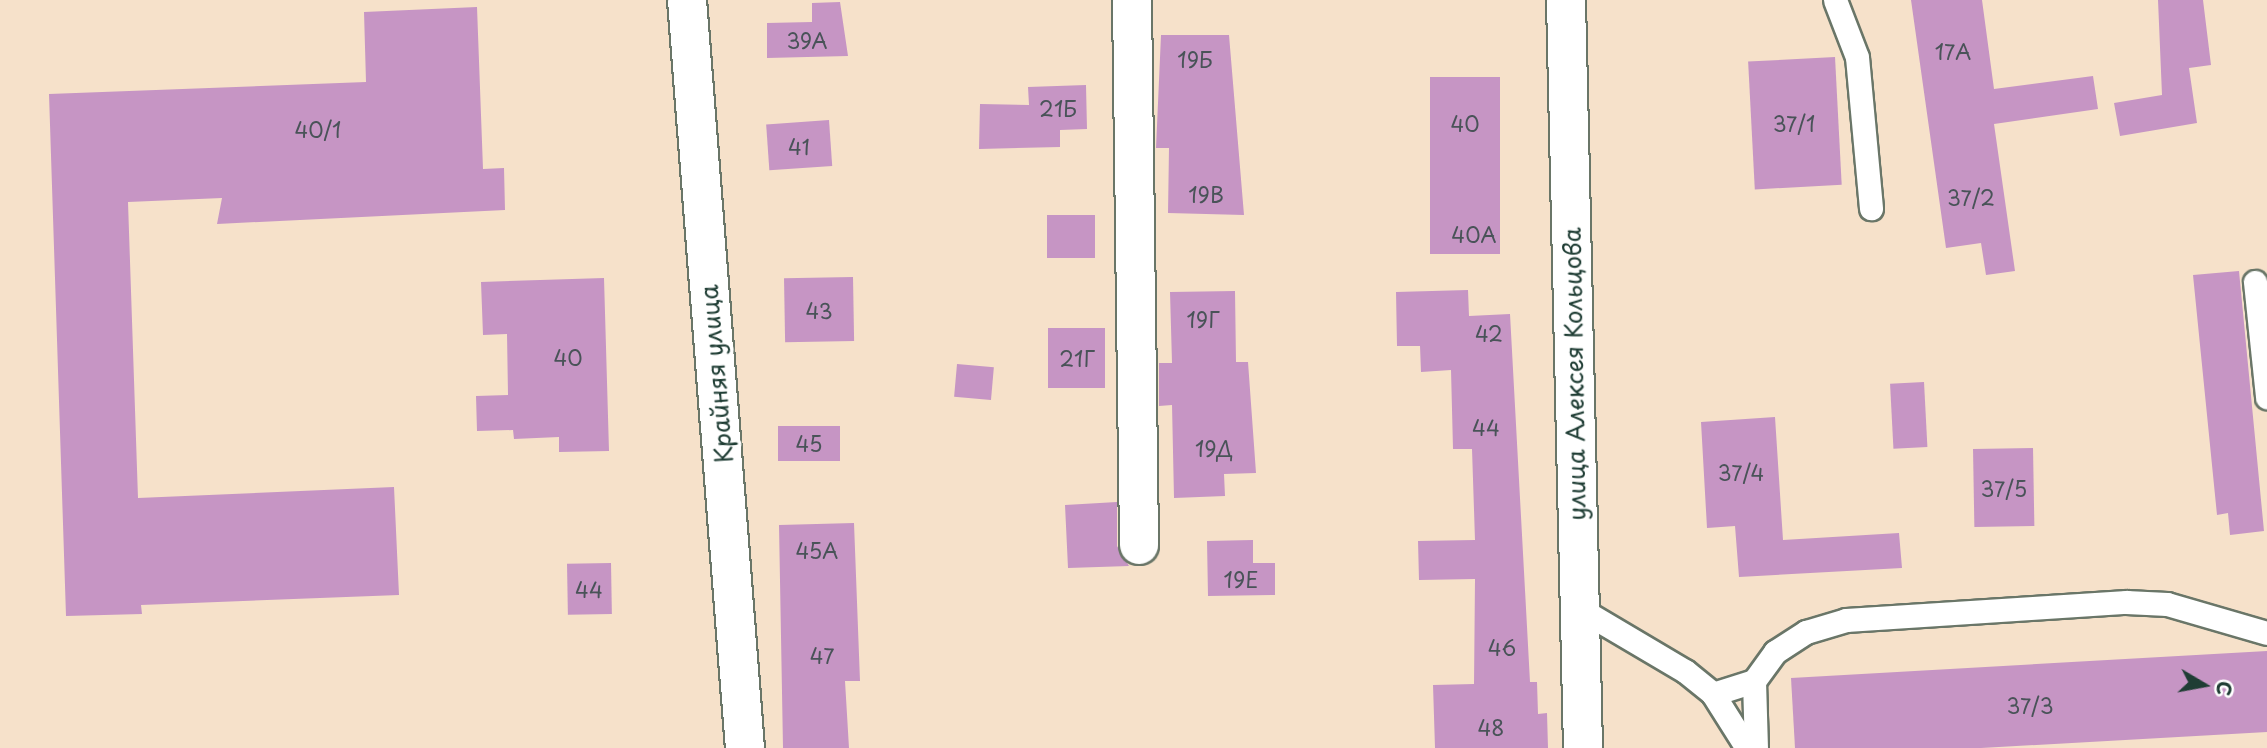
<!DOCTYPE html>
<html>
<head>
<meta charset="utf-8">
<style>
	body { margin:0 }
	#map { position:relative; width:2267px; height:748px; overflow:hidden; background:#f6e1ca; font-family:"Playpen Sans",sans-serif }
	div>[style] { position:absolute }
	.building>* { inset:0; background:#c695c4; transform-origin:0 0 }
	.roads { filter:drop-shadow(2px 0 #6a7668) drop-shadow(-2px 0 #6a7668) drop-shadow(0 2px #6a7668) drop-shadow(0 -2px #6a7668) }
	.lane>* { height:23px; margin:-11.5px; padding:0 11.5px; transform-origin:11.5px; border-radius:11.5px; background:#fff }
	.street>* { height:38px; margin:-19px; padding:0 19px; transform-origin:19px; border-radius:19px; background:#fff }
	span { translate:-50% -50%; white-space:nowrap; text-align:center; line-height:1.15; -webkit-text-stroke:7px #fff; paint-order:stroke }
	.number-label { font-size:21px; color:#495358 }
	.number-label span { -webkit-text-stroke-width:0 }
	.street-label { font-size:24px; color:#1f3d34 }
	.north { position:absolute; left:2169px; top:650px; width:70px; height:70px; -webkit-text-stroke:5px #fff; paint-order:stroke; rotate:100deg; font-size:19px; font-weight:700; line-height:28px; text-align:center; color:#1f3d34 }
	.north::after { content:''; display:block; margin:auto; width:24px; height:32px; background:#1f3d34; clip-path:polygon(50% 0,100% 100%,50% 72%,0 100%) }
</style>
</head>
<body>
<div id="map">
	<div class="building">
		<div style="clip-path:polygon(1911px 0,1982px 0,1994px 89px,2093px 76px,2098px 109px,1994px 124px,2015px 271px,1986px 275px,1981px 243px,1946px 248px)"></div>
		<div style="clip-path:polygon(2158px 0,2203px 0,2211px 65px,2189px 68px,2197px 123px,2120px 136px,2114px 103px,2162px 95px)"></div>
		<div style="clip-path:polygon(840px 2px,848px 56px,767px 58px,767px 23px,812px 22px,812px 3px)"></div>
		<div style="clip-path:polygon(477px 7px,483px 169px,504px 168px,505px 210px,217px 224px,222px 198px,128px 202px,138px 498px,394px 487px,399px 595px,141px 605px,142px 614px,66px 616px,49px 94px,366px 82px,364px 12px)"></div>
		<div style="clip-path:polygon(1161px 35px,1229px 35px,1244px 215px,1168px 213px,1169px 148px,1156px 148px)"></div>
		<div style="left:1835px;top:57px;width:128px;height:87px;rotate:87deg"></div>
		<div style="left:1430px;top:77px;width:70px;height:177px"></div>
		<div style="clip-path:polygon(1086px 85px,1087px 129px,1060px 130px,1060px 147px,979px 149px,980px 104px,1029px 105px,1028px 87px)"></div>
		<div style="left:829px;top:120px;width:46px;height:63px;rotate:86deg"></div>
		<div style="left:1047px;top:215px;width:48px;height:43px"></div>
		<div style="clip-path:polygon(2239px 271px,2264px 531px,2230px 535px,2228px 513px,2217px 515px,2193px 275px)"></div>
		<div style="left:853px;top:277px;width:64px;height:69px;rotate:89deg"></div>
		<div style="clip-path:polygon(604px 278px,609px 451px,559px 452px,559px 437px,514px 439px,513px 430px,477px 431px,476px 396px,508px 395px,507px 334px,483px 335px,481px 282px)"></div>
		<div style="clip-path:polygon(1468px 290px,1469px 316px,1510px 314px,1530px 682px,1537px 682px,1538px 714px,1547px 713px,1548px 748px,1435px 748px,1433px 685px,1474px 684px,1475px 579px,1419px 580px,1418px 541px,1475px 540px,1472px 449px,1453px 449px,1451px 370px,1421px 372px,1420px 346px,1397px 346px,1396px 292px)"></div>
		<div style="clip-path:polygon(1235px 291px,1236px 362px,1248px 362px,1256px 473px,1224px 474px,1225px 496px,1174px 498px,1172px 405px,1159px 406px,1159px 363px,1172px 363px,1170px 292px)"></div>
		<div style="left:1048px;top:328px;width:57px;height:60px"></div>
		<div style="left:957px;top:364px;width:37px;height:33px;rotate:5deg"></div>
		<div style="left:1924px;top:382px;width:65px;height:34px;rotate:87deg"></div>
		<div style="clip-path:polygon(1775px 417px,1783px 540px,1899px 533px,1902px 568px,1739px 577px,1735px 526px,1707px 528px,1701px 422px)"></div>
		<div style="left:778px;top:426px;width:62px;height:35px"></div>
		<div style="left:2033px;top:448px;width:78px;height:60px;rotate:89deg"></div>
		<div style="clip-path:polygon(1117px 502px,1117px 546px,1129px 566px,1068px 568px,1065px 505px)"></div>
		<div style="clip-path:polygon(854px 523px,860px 681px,845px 681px,849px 748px,783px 748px,779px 525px)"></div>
		<div style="clip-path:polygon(1253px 540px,1253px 563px,1275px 563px,1275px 595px,1208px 596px,1207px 541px)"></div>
		<div style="left:611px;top:563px;width:51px;height:44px;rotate:89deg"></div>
		<div style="clip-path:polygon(2267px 651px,2267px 732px,1981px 748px,1795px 748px,1791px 678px)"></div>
	</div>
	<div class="roads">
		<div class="lane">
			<div style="left:1835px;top:0;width:61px;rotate:68.9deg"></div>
			<div style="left:1857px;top:57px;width:152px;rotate:84.7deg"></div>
			<div style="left:2255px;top:282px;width:116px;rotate:84deg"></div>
			<div style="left:1580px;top:609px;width:122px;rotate:30.6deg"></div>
			<div style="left:1685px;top:671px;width:36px;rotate:39deg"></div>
			<div style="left:1713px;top:694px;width:64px;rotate:57.8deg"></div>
			<div style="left:1754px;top:681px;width:67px;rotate:88.3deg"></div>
			<div style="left:1713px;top:694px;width:43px;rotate:-17.6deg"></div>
			<div style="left:1754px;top:681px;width:36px;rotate:-54deg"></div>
			<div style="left:1775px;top:652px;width:37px;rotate:-33deg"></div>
			<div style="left:1806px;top:632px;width:42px;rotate:-16.7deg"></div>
			<div style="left:1846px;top:620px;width:281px;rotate:-3.7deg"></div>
			<div style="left:2126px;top:602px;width:41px;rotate:2.8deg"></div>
			<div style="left:2167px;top:604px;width:104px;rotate:16.2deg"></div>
		</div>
		<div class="street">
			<div style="left:687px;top:0;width:750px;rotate:85.57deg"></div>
			<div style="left:1132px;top:0;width:545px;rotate:89.26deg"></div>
			<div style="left:1566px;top:0;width:748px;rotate:88.7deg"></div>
		</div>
	</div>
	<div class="number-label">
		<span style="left:807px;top:40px">39А</span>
		<span style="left:1953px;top:51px">17А</span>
		<span style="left:1195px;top:59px">19Б</span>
		<span style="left:1058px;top:108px">21Б</span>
		<span style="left:1465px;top:123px">40</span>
		<span style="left:1794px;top:123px">37/1</span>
		<span style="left:318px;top:129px">40/1</span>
		<span style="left:799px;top:146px">41</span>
		<span style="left:1206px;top:194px">19В</span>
		<span style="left:1971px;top:197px">37/2</span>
		<span style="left:1474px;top:234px">40А</span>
		<span style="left:819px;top:310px">43</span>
		<span style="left:1203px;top:319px">19Г</span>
		<span style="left:1489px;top:333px">42</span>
		<span style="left:568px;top:357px">40</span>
		<span style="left:1077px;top:358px">21Г</span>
		<span style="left:1486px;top:427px">44</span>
		<span style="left:809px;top:443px">45</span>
		<span style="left:1214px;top:448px">19Д</span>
		<span style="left:1741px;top:472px">37/4</span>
		<span style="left:2004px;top:488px">37/5</span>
		<span style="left:817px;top:550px">45А</span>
		<span style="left:1241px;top:579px">19Е</span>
		<span style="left:589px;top:589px">44</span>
		<span style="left:1502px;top:647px">46</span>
		<span style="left:822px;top:655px">47</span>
		<span style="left:2030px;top:705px">37/3</span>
		<span style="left:1491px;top:727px">48</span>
	</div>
	<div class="street-label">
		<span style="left:716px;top:374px;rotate:-95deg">Крайняя улица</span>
		<span style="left:1574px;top:374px;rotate:-91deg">улица Алексея Кольцова</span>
	</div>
	<div class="north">С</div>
</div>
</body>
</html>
